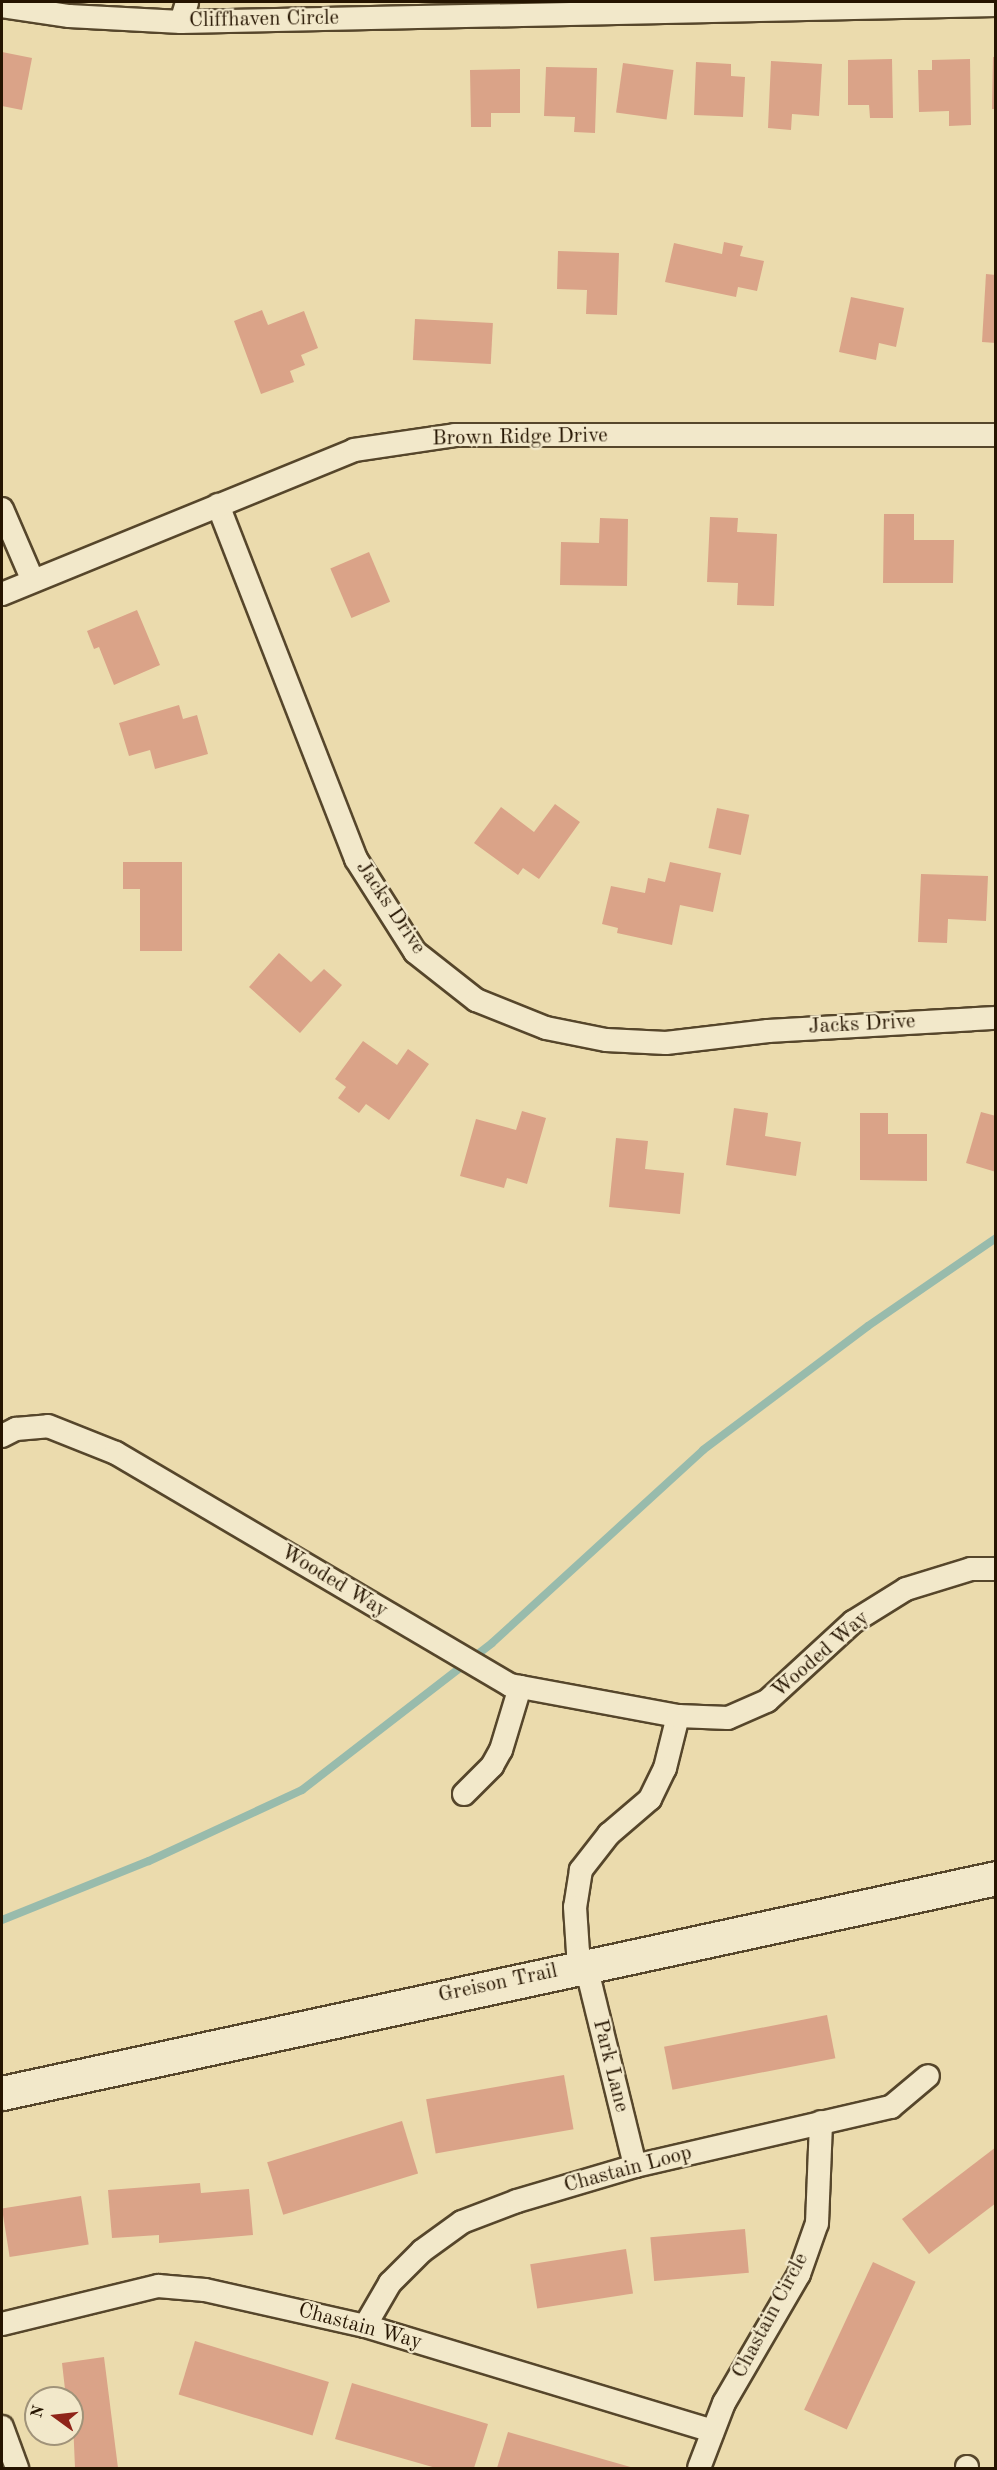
<!DOCTYPE html>
<html>
<head>
<meta charset="utf-8">
<style>
	body { margin:0 }
	#map { position:relative; width:997px; height:2470px; overflow:hidden; background:#ebdbad; font-family:"Old Standard TT",serif }
	div>[style] { position:absolute }
	.stream>* { height:8px; margin:-4px; padding:0 4px; transform-origin:4px; border-radius:4px; background:#98bbac }
	.building>* { inset:0; background:#daa388; transform-origin:0 0 }
	.roads { filter:drop-shadow(2px 0 #56462b) drop-shadow(-2px 0 #56462b) drop-shadow(0 2px #56462b) drop-shadow(0 -2px #56462b) }
	.street>* { height:22px; margin:-11px; padding:0 11px; transform-origin:11px; border-radius:11px; background:#f2e8ca }
	.secondary>* { height:33px; margin:-16.5px; padding:0 16.5px; transform-origin:16.5px; border-radius:16.5px; background:#f2e8ca }
	span { translate:-50% -50%; white-space:nowrap; text-align:center; line-height:1.15; -webkit-text-stroke:4.5px #f2e8ca; paint-order:stroke }
	.street-label { font-size:21px; color:#251400 }
	.frame { position:absolute; inset:0; border:3px solid #251400; pointer-events:none }
	.north { position:absolute; left:24px; top:2386px; width:60px; height:60px; box-sizing:border-box; background:#f2e8ca; border:2px solid #a09379; border-radius:50%; rotate:285deg; font-size:16px; font-weight:700; line-height:24px; text-align:center; color:#251400 }
	.north::after { content:''; display:block; margin:auto; width:21px; height:27px; background:#8f2418; clip-path:polygon(50% 0,100% 100%,50% 72%,0 100%) }
</style>
</head>
<body>
<div id="map">
	<div class="stream">
		<div style="left:2px;top:1920px;width:158px;rotate:-21.9deg"></div>
		<div style="left:149px;top:1861px;width:169px;rotate:-24.9deg"></div>
		<div style="left:302px;top:1790px;width:240px;rotate:-37.7deg"></div>
		<div style="left:492px;top:1643px;width:286px;rotate:-42.4deg"></div>
		<div style="left:703px;top:1450px;width:206px;rotate:-36.9deg"></div>
		<div style="left:868px;top:1326px;width:155px;rotate:-34.5deg"></div>
	</div>
	<div class="building">
		<div style="clip-path:polygon(2px 52px,32px 58px,22px 110px,2px 106px)"></div>
		<div style="clip-path:polygon(993px 57px,996px 57px,996px 109px,992px 109px)"></div>
		<div style="clip-path:polygon(892px 59px,893px 118px,870px 118px,869px 105px,848px 105px,848px 60px)"></div>
		<div style="clip-path:polygon(970px 59px,971px 125px,949px 126px,949px 111px,919px 112px,918px 70px,932px 70px,932px 60px)"></div>
		<div style="clip-path:polygon(771px 61px,822px 64px,819px 116px,792px 114px,791px 130px,768px 128px)"></div>
		<div style="clip-path:polygon(696px 62px,731px 64px,731px 76px,745px 77px,743px 117px,694px 115px)"></div>
		<div style="left:623px;top:63px;width:51px;height:50px;rotate:8deg"></div>
		<div style="clip-path:polygon(546px 67px,597px 68px,595px 133px,574px 132px,575px 117px,544px 116px)"></div>
		<div style="clip-path:polygon(520px 69px,520px 113px,491px 113px,491px 127px,471px 127px,470px 70px)"></div>
		<div style="clip-path:polygon(724px 242px,743px 246px,740px 256px,764px 261px,757px 291px,738px 287px,736px 297px,665px 282px,674px 243px,722px 254px)"></div>
		<div style="clip-path:polygon(558px 251px,619px 253px,617px 315px,586px 314px,587px 290px,557px 289px)"></div>
		<div style="clip-path:polygon(986px 274px,996px 275px,996px 343px,982px 342px)"></div>
		<div style="clip-path:polygon(851px 297px,904px 308px,896px 347px,879px 343px,876px 360px,839px 352px)"></div>
		<div style="clip-path:polygon(262px 310px,268px 325px,304px 311px,318px 348px,301px 355px,305px 365px,290px 371px,294px 382px,261px 394px,234px 321px)"></div>
		<div style="left:415px;top:319px;width:78px;height:41px;rotate:3deg"></div>
		<div style="clip-path:polygon(884px 514px,914px 514px,914px 540px,954px 540px,953px 583px,883px 583px)"></div>
		<div style="clip-path:polygon(710px 517px,738px 518px,737px 532px,777px 534px,774px 606px,737px 605px,738px 583px,707px 582px)"></div>
		<div style="clip-path:polygon(600px 518px,628px 519px,627px 586px,560px 585px,561px 542px,599px 543px)"></div>
		<div style="left:369px;top:552px;width:54px;height:42px;rotate:67deg"></div>
		<div style="clip-path:polygon(137px 610px,160px 665px,114px 685px,99px 647px,94px 649px,87px 631px)"></div>
		<div style="clip-path:polygon(179px 705px,183px 719px,197px 715px,208px 754px,155px 769px,150px 750px,129px 756px,119px 723px)"></div>
		<div style="clip-path:polygon(555px 804px,580px 822px,539px 879px,523px 868px,518px 875px,474px 843px,501px 807px,534px 832px)"></div>
		<div style="left:717px;top:808px;width:33px;height:41px;rotate:12deg"></div>
		<div style="clip-path:polygon(123px 862px,182px 862px,182px 951px,140px 951px,140px 889px,123px 889px)"></div>
		<div style="clip-path:polygon(670px 862px,721px 873px,713px 912px,680px 905px,672px 945px,617px 933px,618px 928px,602px 924px,611px 886px,645px 893px,648px 878px,665px 882px)"></div>
		<div style="clip-path:polygon(921px 874px,988px 876px,986px 921px,948px 919px,947px 943px,918px 942px)"></div>
		<div style="clip-path:polygon(279px 953px,311px 982px,324px 969px,342px 985px,300px 1033px,249px 987px)"></div>
		<div style="clip-path:polygon(363px 1041px,397px 1065px,408px 1049px,429px 1064px,389px 1120px,366px 1104px,359px 1113px,338px 1098px,346px 1087px,335px 1079px)"></div>
		<div style="clip-path:polygon(734px 1108px,768px 1113px,765px 1136px,801px 1142px,796px 1176px,726px 1165px)"></div>
		<div style="clip-path:polygon(522px 1111px,546px 1118px,527px 1184px,507px 1178px,504px 1188px,460px 1176px,476px 1119px,516px 1130px)"></div>
		<div style="clip-path:polygon(981px 1112px,996px 1116px,996px 1172px,966px 1163px)"></div>
		<div style="clip-path:polygon(860px 1113px,888px 1113px,888px 1134px,927px 1134px,927px 1181px,860px 1180px)"></div>
		<div style="clip-path:polygon(616px 1138px,648px 1141px,645px 1169px,684px 1173px,680px 1214px,609px 1207px)"></div>
		<div style="left:827px;top:2015px;width:44px;height:166px;rotate:79deg"></div>
		<div style="left:564px;top:2075px;width:55px;height:140px;rotate:80deg"></div>
		<div style="left:402px;top:2121px;width:55px;height:141px;rotate:73deg"></div>
		<div style="clip-path:polygon(996px 2147px,996px 2203px,929px 2254px,902px 2219px)"></div>
		<div style="clip-path:polygon(200px 2183px,201px 2193px,249px 2189px,253px 2235px,159px 2243px,159px 2235px,112px 2238px,108px 2190px)"></div>
		<div style="left:81px;top:2196px;width:49px;height:80px;rotate:81deg"></div>
		<div style="left:745px;top:2229px;width:44px;height:95px;rotate:85deg"></div>
		<div style="left:626px;top:2249px;width:45px;height:97px;rotate:81deg"></div>
		<div style="left:873px;top:2262px;width:47px;height:163px;rotate:25deg"></div>
		<div style="left:195px;top:2341px;width:140px;height:56px;rotate:17deg"></div>
		<div style="clip-path:polygon(104px 2357px,118px 2468px,75px 2468px,72px 2398px,66px 2398px,62px 2363px)"></div>
		<div style="clip-path:polygon(352px 2383px,488px 2424px,474px 2468px,436px 2468px,335px 2439px)"></div>
		<div style="clip-path:polygon(508px 2432px,634px 2468px,497px 2468px)"></div>
	</div>
	<div class="roads">
		<div class="street">
			<div style="left:2px;top:6px;width:68px;rotate:8.5deg"></div>
			<div style="left:69px;top:16px;width:112px;rotate:3.1deg"></div>
			<div style="left:181px;top:22px;width:815px;rotate:-1.19deg"></div>
			<div style="left:181px;top:22px;width:21px;rotate:-73deg"></div>
			<div style="left:218px;top:505px;width:380px;rotate:68.7deg"></div>
			<div style="left:356px;top:859px;width:110px;rotate:57.6deg"></div>
			<div style="left:415px;top:952px;width:78px;rotate:38.2deg"></div>
			<div style="left:476px;top:1000px;width:75px;rotate:21.8deg"></div>
			<div style="left:546px;top:1028px;width:61px;rotate:11.3deg"></div>
			<div style="left:606px;top:1040px;width:60px;rotate:2.9deg"></div>
			<div style="left:666px;top:1043px;width:103px;rotate:-6.7deg"></div>
			<div style="left:768px;top:1031px;width:228px;rotate:-3.3deg"></div>
			<div style="left:2px;top:509px;width:78px;rotate:66.7deg"></div>
			<div style="left:2px;top:594px;width:380px;rotate:-22.2deg"></div>
			<div style="left:354px;top:450px;width:102px;rotate:-8.4deg"></div>
			<div style="left:455px;top:435px;width:541px"></div>
			<div style="left:2px;top:1436px;width:16px;rotate:-27deg"></div>
			<div style="left:16px;top:1429px;width:32px;rotate:-5deg"></div>
			<div style="left:48px;top:1426px;width:73px;rotate:21.7deg"></div>
			<div style="left:116px;top:1453px;width:457px;rotate:30.5deg"></div>
			<div style="left:510px;top:1685px;width:171px;rotate:10.5deg"></div>
			<div style="left:678px;top:1716px;width:54px;rotate:104deg"></div>
			<div style="left:665px;top:1768px;width:34px;rotate:116deg"></div>
			<div style="left:650px;top:1799px;width:54px;rotate:139.5deg"></div>
			<div style="left:609px;top:1834px;width:46px;rotate:127.9deg"></div>
			<div style="left:581px;top:1870px;width:37px;rotate:99deg"></div>
			<div style="left:575px;top:1907px;width:45px;rotate:86.2deg"></div>
			<div style="left:578px;top:1952px;width:16px;rotate:60deg"></div>
			<div style="left:586px;top:1966px;width:206px;rotate:76.2deg"></div>
			<div style="left:678px;top:1716px;width:50px;rotate:2.3deg"></div>
			<div style="left:728px;top:1718px;width:43px;rotate:-23.6deg"></div>
			<div style="left:767px;top:1701px;width:117px;rotate:-42.6deg"></div>
			<div style="left:853px;top:1622px;width:62px;rotate:-31.9deg"></div>
			<div style="left:906px;top:1589px;width:68px;rotate:-17.1deg"></div>
			<div style="left:971px;top:1569px;width:25px"></div>
			<div style="left:464px;top:1794px;width:40px;rotate:-45deg"></div>
			<div style="left:492px;top:1766px;width:18px;rotate:-61deg"></div>
			<div style="left:501px;top:1750px;width:66px;rotate:-73.2deg"></div>
			<div style="left:2px;top:2324px;width:161px;rotate:-13.7deg"></div>
			<div style="left:158px;top:2286px;width:47px;rotate:4.9deg"></div>
			<div style="left:205px;top:2290px;width:164px;rotate:12.7deg"></div>
			<div style="left:365px;top:2326px;width:363px;rotate:16.8deg"></div>
			<div style="left:365px;top:2326px;width:50px;rotate:-59.8deg"></div>
			<div style="left:390px;top:2283px;width:45px;rotate:-45deg"></div>
			<div style="left:422px;top:2251px;width:49px;rotate:-35.9deg"></div>
			<div style="left:462px;top:2222px;width:59px;rotate:-20.9deg"></div>
			<div style="left:517px;top:2201px;width:123px;rotate:-16.5deg"></div>
			<div style="left:635px;top:2166px;width:263px;rotate:-13deg"></div>
			<div style="left:891px;top:2107px;width:48px;rotate:-40deg"></div>
			<div style="left:2px;top:2427px;width:44px;rotate:69.9deg"></div>
			<div style="left:699px;top:2468px;width:70px;rotate:-69deg"></div>
			<div style="left:724px;top:2403px;width:149px;rotate:-59.8deg"></div>
			<div style="left:799px;top:2274px;width:54px;rotate:-70.6deg"></div>
			<div style="left:817px;top:2223px;width:101px;rotate:-87.7deg"></div>
			<div style="left:967px;top:2468px;width:1px;rotate:-90deg"></div>
		</div>
		<div class="secondary">
			<div style="left:2px;top:2093px;width:1017px;rotate:-12.2deg"></div>
		</div>
	</div>
	<div class="street-label">
		<span style="left:264px;top:20px;rotate:-1deg">Cliffhaven Circle</span>
		<span style="left:520px;top:438px;rotate:-1deg">Brown Ridge Drive</span>
		<span style="left:390px;top:908px;rotate:56deg">Jacks Drive</span>
		<span style="left:862px;top:1025px;rotate:-3deg">Jacks Drive</span>
		<span style="left:334px;top:1582px;rotate:31deg">Wooded Way</span>
		<span style="left:821px;top:1655px;rotate:-41deg">Wooded Way</span>
		<span style="left:498px;top:1984px;rotate:-12deg">Greison Trail</span>
		<span style="left:610px;top:2066px;rotate:76deg">Park Lane</span>
		<span style="left:628px;top:2170px;rotate:-15deg">Chastain Loop</span>
		<span style="left:771px;top:2316px;rotate:-62deg">Chastain Circle</span>
		<span style="left:360px;top:2327px;rotate:15deg">Chastain Way</span>
	</div>
	<div class="frame"></div>
	<div class="north">N</div>
</div>
</body>
</html>
